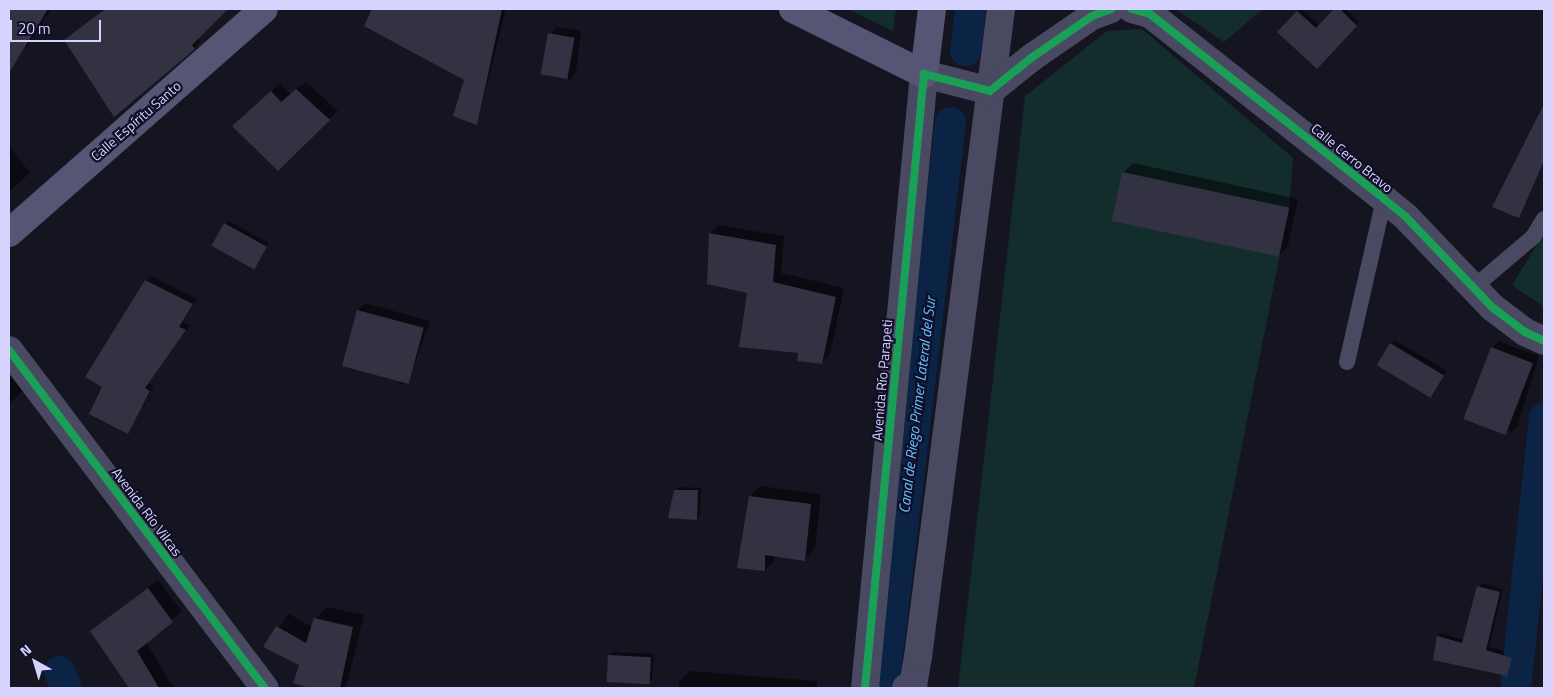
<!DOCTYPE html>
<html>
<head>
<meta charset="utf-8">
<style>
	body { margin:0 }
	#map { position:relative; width:1553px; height:697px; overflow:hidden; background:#151421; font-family:"Titillium Web",sans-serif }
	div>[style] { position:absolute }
	.green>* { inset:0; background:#122d2c }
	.shadow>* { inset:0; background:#0007; transform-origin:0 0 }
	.canal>* { height:31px; margin:-15.5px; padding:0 15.5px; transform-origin:15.5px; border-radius:15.5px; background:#0b2446 }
	.building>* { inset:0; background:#333243; transform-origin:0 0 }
	.service>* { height:16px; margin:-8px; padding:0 8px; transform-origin:8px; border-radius:8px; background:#494962 }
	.minor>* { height:28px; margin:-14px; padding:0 14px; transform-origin:14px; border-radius:14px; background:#494962 }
	.tertiary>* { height:28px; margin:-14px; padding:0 14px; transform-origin:14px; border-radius:14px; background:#494962 }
	.secondary>* { height:28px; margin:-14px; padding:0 14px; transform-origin:14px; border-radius:14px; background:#565674 }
	.cycleway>* { height:8px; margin:-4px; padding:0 4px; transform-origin:4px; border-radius:4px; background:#1a9f57 }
	span { translate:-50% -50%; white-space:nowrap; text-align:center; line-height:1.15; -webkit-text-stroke:4.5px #110e27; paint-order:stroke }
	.street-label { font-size:14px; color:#d6d4ff }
	.water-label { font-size:15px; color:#62c1ff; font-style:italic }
	.frame { position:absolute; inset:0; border:10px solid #d6d4ff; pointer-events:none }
	.north { position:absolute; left:10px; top:637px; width:50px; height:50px; -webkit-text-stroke:4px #110e27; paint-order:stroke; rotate:321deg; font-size:14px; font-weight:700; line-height:20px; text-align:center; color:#d6d4ff }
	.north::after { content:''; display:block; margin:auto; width:18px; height:22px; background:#d6d4ff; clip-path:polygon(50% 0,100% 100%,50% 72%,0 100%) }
	.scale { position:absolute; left:10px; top:20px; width:91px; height:22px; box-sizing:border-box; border:2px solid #d6d4ff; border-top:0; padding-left:6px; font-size:15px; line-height:18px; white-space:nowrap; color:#d6d4ff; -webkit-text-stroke:4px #110e27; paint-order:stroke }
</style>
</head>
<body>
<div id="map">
	<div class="green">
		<div style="clip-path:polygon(847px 9px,896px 9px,893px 31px)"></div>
		<div style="clip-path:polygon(1175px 9px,1263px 9px,1224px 42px)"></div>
		<div style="clip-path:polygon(1142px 29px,1293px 158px,1289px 209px,1194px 688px,958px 688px,1025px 96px,1107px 31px)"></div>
		<div style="clip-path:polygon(1544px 233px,1544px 307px,1512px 285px)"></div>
	</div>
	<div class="shadow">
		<div style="clip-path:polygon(9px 9px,51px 9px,27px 47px,9px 62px)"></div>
		<div style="clip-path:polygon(104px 9px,220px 9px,223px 12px,198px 38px,200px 42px,194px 48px,65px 40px)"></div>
		<div style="clip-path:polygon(374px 9px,390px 9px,422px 23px,428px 9px,506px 9px,477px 124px,466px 79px,366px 25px)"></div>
		<div style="clip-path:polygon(1301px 9px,1320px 26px,1336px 9px,1346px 9px,1359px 22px,1317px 67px,1279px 32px)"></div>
		<div style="clip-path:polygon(557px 27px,581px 31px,576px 72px,569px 80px,550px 34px)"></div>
		<div style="clip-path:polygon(306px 82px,338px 111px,278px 169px,242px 118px,280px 83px,290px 94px)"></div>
		<div style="clip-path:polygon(1534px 131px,1544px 135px,1544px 163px,1519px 216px)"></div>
		<div style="clip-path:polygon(9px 146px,30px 173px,9px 192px)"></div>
		<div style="clip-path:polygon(1133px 163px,1298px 199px,1288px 246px,1278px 256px,1123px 173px)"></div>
		<div style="clip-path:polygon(229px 221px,269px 243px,252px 269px,225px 224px)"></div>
		<div style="clip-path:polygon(718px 225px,784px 236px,781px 273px,844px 288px,830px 354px,821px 363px,800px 352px,710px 233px)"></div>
		<div style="clip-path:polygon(151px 276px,197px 299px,183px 322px,190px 325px,148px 383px,154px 386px,128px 433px,103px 387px,146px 281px)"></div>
		<div style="clip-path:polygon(365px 303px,430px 321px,409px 378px,402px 386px,358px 310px)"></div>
		<div style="left:1394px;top:340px;width:61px;height:29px;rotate:30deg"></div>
		<div style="clip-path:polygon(1499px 341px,1539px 356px,1517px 427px,1510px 434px,1492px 348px)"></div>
		<div style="clip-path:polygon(9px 361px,26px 388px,9px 404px)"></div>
		<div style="clip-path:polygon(760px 486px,821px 494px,815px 549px,805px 559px,775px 555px,775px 560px,765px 570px,750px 496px)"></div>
		<div style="clip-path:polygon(679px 487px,701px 488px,700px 515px,697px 519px,676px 491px)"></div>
		<div style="clip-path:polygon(158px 580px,182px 611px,146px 642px,174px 688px,124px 688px,128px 685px,91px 631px)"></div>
		<div style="clip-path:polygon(1481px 583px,1503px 589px,1489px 647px,1514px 654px,1506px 675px,1438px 636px,1441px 633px,1464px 640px)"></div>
		<div style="clip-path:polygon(327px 607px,364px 615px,346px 688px,313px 688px,295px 682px,300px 665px,265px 646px,289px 614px,312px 627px,315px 619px)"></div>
		<div style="clip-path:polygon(613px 652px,654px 654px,652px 679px,649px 682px,610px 655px)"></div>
		<div style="clip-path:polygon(690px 671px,817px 681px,817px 688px,679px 688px,679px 682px)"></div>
	</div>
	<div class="canal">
		<div style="left:965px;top:50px;width:41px;rotate:-83deg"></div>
		<div style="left:59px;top:671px;width:18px;rotate:68deg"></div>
		<div style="left:883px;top:688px;width:570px;rotate:-83.25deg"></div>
		<div style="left:1515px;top:688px;width:272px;rotate:-83.9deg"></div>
	</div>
	<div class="building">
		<div style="clip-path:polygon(9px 9px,48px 9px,9px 73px)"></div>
		<div style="clip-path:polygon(105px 9px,228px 9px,192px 45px,195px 49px,114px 117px,64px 40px)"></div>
		<div style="clip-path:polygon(372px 9px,502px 9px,477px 125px,453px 116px,464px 80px,364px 26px)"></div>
		<div style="clip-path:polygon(1334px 9px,1340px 9px,1357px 26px,1317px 69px,1277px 32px,1297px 11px,1316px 28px)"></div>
		<div style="left:548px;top:33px;width:27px;height:42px;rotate:10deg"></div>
		<div style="clip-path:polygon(296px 89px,330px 120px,278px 171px,232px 126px,271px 91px,281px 102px)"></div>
		<div style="clip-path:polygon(1544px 104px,1544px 161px,1519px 218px,1492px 207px)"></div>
		<div style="left:1122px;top:172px;width:171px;height:50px;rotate:12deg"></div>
		<div style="left:224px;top:223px;width:49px;height:26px;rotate:29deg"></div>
		<div style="clip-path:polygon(709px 233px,776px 245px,773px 282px,836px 297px,822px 364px,797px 361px,798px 353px,739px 347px,747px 293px,707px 284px)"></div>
		<div style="clip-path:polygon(145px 280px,193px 304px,179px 327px,186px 330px,145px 388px,150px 391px,128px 434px,89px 414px,102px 387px,85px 377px)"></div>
		<div style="left:357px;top:310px;width:69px;height:58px;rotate:15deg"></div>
		<div style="left:1390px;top:343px;width:63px;height:26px;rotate:31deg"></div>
		<div style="left:1491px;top:347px;width:45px;height:77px;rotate:21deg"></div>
		<div style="clip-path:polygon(674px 490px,698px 490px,697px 520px,668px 518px)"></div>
		<div style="clip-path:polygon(749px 496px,811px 504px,805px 561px,765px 555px,765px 571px,737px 568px)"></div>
		<div style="clip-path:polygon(1477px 586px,1500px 592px,1486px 650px,1512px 658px,1507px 676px,1433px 660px,1437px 636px,1462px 643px)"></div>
		<div style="clip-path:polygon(148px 588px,173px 622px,137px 651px,159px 688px,129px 688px,90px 631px)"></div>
		<div style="clip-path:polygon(314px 618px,353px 627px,340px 688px,309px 688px,293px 683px,299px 665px,263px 647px,276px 626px,306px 643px)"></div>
		<div style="left:608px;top:655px;width:43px;height:27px;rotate:3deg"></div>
	</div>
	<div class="service">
		<div style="left:1473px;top:288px;width:79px;rotate:-40.4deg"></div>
		<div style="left:1533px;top:237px;width:21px;rotate:-59deg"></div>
		<div style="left:1347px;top:362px;width:167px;rotate:-77.2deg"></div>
	</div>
	<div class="minor">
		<div style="left:9px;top:350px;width:424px;rotate:52.9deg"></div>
		<div style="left:906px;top:688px;width:8px;rotate:-23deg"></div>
		<div style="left:913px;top:685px;width:28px;rotate:-80deg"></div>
		<div style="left:918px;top:657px;width:653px;rotate:-82.7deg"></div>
	</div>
	<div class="tertiary">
		<div style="left:1132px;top:9px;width:19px;rotate:16deg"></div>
		<div style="left:1150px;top:14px;width:298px;rotate:38.3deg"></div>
		<div style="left:1384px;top:199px;width:28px;rotate:39deg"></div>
		<div style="left:1406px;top:217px;width:124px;rotate:46.3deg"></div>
		<div style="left:1492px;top:307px;width:41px;rotate:37.1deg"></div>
		<div style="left:1525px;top:332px;width:21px;rotate:25deg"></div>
		<div style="left:865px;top:688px;width:617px;rotate:-84.51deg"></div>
		<div style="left:924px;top:74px;width:68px;rotate:14.4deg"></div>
		<div style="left:990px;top:91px;width:53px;rotate:-38.8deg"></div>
		<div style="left:1031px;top:58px;width:74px;rotate:-34.5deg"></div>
		<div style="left:1092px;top:16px;width:20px;rotate:-20deg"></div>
	</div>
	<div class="secondary">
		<div style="left:793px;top:9px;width:146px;rotate:26.4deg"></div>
		<div style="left:924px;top:74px;width:65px;rotate:-83deg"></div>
		<div style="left:9px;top:233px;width:339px;rotate:-41.3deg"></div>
	</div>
	<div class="cycleway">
		<div style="left:1132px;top:9px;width:19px;rotate:16deg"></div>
		<div style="left:1150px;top:14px;width:298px;rotate:38.3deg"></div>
		<div style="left:1384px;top:199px;width:28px;rotate:39deg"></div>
		<div style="left:1406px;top:217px;width:124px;rotate:46.3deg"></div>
		<div style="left:1492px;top:307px;width:41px;rotate:37.1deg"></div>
		<div style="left:1525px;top:332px;width:21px;rotate:25deg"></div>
		<div style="left:9px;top:350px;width:424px;rotate:52.9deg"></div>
		<div style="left:865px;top:688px;width:617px;rotate:-84.51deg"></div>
		<div style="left:924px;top:74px;width:68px;rotate:14.4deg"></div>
		<div style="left:990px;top:91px;width:53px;rotate:-38.8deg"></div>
		<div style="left:1031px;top:58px;width:74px;rotate:-34.5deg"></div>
		<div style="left:1092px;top:16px;width:20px;rotate:-20deg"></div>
	</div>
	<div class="street-label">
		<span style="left:136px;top:121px;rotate:-41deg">Calle Espíritu Santo</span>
		<span style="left:1352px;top:158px;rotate:39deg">Calle Cerro Bravo</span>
		<span style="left:882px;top:380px;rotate:-85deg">Avenida Río Parapeti</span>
		<span style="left:147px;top:512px;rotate:53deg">Avenida Río Vilcas</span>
	</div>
	<div class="water-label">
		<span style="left:917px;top:405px;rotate:-83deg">Canal de Riego Primer Lateral del Sur</span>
	</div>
	<div class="frame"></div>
	<div class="north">N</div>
	<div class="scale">20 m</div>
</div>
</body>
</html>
